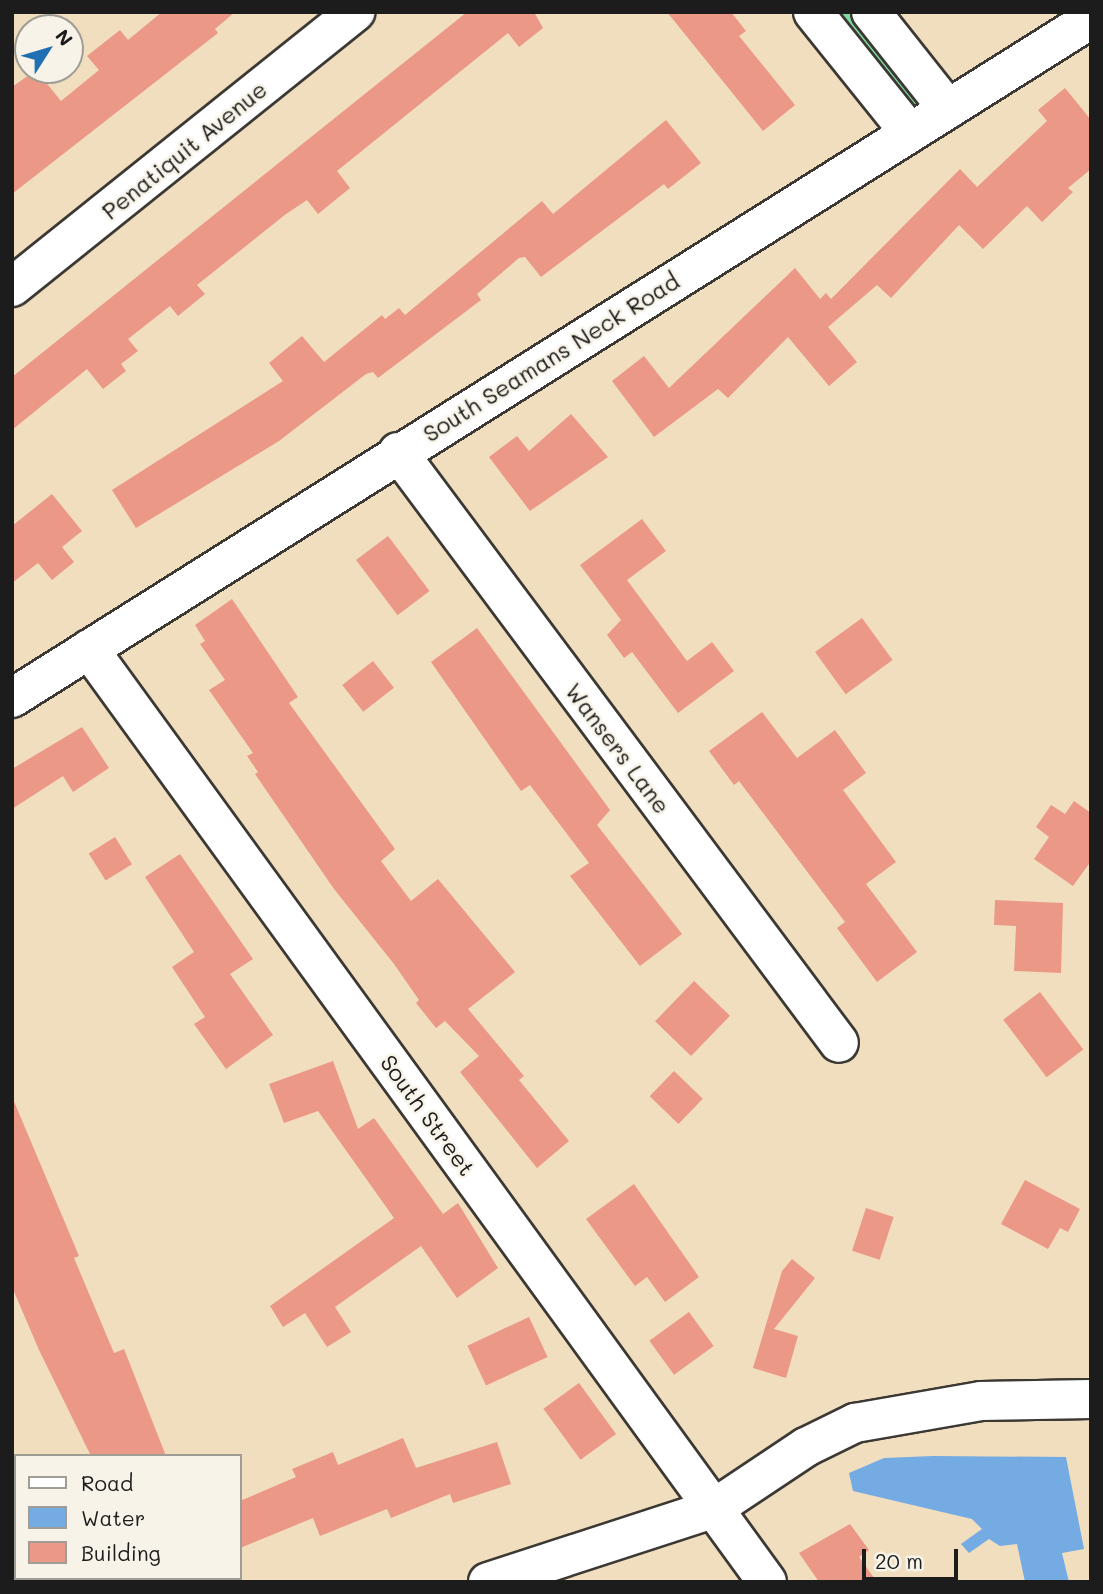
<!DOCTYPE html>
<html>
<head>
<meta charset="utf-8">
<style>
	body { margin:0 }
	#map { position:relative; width:1103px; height:1594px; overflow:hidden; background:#f0debf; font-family:Mali,sans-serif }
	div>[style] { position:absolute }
	.green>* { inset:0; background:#81dba1 }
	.water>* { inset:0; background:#73abe2 }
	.building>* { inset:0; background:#eb9886; transform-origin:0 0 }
	.roads { filter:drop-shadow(2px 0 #3c3934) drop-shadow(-2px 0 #3c3934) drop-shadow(0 2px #3c3934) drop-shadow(0 -2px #3c3934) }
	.street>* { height:38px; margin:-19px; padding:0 19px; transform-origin:19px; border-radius:19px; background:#fff }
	span { translate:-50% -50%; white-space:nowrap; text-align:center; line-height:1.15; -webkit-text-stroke:5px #f7f3e8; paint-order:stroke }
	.street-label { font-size:23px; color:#1c1c1c }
	.frame { position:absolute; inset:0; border:14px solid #1c1c1c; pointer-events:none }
	.legend { position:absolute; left:14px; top:1454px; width:228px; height:126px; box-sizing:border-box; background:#f7f3e8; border:2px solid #9f9d96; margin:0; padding:9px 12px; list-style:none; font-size:21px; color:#1c1c1c }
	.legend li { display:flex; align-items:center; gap:14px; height:35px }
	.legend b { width:35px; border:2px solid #9f9d96 }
	.north { position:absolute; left:14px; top:14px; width:70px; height:70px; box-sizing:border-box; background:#f7f3e8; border:2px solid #9f9d96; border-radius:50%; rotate:53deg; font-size:19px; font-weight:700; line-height:28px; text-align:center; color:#1c1c1c }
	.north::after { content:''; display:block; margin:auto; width:24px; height:32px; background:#1f6fb2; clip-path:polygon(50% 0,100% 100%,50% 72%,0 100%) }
	.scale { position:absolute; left:862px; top:1549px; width:96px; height:32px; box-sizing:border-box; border:4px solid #1c1c1c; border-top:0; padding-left:9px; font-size:21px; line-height:24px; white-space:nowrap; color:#1c1c1c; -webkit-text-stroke:5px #f7f3e8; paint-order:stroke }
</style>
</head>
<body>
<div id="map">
	<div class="green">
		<div style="clip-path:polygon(822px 12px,863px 12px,937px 106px,911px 123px)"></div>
	</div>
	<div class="water">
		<div style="clip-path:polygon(933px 1456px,1066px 1457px,1084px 1549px,1062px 1553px,1069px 1582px,1025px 1582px,1017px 1544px,1000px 1546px,989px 1539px,969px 1553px,961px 1544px,982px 1529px,972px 1519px,853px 1491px,849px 1473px,884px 1458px)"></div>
	</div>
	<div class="building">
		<div style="clip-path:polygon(162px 12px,235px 12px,215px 29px,218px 33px,12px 194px,12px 87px,36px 70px,61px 101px,99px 70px,87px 56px,120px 30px,128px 40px)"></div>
		<div style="clip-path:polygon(467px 12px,534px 12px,543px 28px,519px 47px,508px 33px,337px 171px,350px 188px,318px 214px,307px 200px,286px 214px,197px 285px,205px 294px,178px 316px,170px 306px,128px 339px,138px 351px,121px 364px,126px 371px,103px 389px,87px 369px,12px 430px,12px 377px)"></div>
		<div style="clip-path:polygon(667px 12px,731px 12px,746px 31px,739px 36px,795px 105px,763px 131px)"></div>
		<div style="clip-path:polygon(1065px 88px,1091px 120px,1091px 169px,1068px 188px,1073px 192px,1042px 222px,1027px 206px,983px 249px,959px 225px,891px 298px,877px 285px,828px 327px,857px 362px,829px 386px,788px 337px,728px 398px,718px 389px,654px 437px,612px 381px,644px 356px,669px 388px,795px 268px,820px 299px,826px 293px,831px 299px,960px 169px,977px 187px,1047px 121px,1038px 110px)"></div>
		<div style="clip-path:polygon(666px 120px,701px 163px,668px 189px,664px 184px,541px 277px,525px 257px,519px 258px,477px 294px,481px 300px,378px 378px,373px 372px,366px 374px,279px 441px,136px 528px,112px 490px,283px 381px,269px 363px,302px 336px,324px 362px,382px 315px,385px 319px,399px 308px,405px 315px,542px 201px,553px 214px)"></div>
		<div style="clip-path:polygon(571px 414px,608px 457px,530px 511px,489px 457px,517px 436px,529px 451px)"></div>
		<div style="clip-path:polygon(52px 494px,82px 531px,62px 547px,74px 562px,52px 580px,38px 563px,12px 583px,12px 526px)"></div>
		<div style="clip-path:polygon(642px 519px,666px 551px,627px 580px,687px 661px,712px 642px,734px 671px,678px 713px,632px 652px,624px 658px,607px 635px,621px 620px,580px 565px)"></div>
		<div style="left:388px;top:536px;width:69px;height:40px;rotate:53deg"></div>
		<div style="clip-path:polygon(232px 599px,298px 697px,289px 703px,395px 849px,381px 861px,411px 901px,438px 879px,515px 972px,468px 1009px,524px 1076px,519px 1080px,569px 1141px,537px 1168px,460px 1072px,479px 1056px,445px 1021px,436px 1028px,416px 1003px,419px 1000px,394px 964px,334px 889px,255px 774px,258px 772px,247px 756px,253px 753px,209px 690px,225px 680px,200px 644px,205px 641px,195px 625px)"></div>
		<div style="left:862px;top:618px;width:52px;height:58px;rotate:54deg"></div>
		<div style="clip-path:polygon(477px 628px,610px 810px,597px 825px,682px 934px,640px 966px,570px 876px,589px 863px,530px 785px,521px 791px,431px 662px)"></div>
		<div style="left:373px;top:661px;width:34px;height:39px;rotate:52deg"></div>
		<div style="clip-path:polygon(762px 712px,797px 758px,835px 730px,866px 773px,843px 790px,896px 862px,866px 884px,917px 952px,877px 982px,837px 928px,845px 922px,739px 781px,734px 785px,709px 751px)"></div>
		<div style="clip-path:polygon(82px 727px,109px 768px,73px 792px,63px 776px,12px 809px,12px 769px)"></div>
		<div style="clip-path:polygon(1074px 801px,1091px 813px,1091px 861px,1073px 886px,1034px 859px,1049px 837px,1036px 827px,1051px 805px,1065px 814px)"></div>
		<div style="left:115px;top:837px;width:32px;height:31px;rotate:58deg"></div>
		<div style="clip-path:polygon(180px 854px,253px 959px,230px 974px,273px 1035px,226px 1069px,194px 1024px,205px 1017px,172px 967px,194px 952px,145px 877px)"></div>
		<div style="clip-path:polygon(995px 900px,1063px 903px,1061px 973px,1014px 971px,1016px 926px,994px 925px)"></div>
		<div style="left:694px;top:981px;width:50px;height:56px;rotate:44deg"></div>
		<div style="left:1040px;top:992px;width:72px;height:46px;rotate:53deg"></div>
		<div style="clip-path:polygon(333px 1061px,358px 1129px,374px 1118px,443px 1214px,458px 1203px,498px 1268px,457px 1298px,421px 1246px,335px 1307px,351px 1332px,327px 1347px,305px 1313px,283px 1327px,270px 1306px,394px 1218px,318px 1111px,284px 1123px,269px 1084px)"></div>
		<div style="left:674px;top:1071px;width:40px;height:35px;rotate:44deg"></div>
		<div style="clip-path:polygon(13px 1099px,79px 1256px,74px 1258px,114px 1353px,124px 1349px,166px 1456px,91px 1456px,39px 1350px,12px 1287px)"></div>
		<div style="clip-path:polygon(1025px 1180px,1080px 1209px,1068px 1232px,1060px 1228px,1048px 1249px,1001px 1224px)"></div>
		<div style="clip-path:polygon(634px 1184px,699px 1277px,665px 1302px,647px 1277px,635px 1286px,586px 1219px)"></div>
		<div style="left:866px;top:1208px;width:29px;height:45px;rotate:18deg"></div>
		<div style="clip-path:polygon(792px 1259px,815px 1278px,774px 1329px,798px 1336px,786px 1378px,753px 1368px,782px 1271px)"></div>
		<div style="left:689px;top:1312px;width:42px;height:49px;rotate:54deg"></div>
		<div style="left:529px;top:1317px;width:44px;height:68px;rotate:65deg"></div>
		<div style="left:579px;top:1383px;width:63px;height:44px;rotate:54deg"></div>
		<div style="clip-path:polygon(403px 1438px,416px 1468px,497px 1442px,511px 1484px,453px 1503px,450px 1494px,391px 1518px,387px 1509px,320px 1536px,313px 1518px,240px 1548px,240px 1501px,296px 1477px,292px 1469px,333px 1452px,338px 1465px)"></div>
		<div style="clip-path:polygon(850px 1524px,869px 1550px,859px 1557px,877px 1582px,819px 1582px,799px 1553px)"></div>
	</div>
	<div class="roads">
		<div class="street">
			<div style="left:813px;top:12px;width:155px;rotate:51.3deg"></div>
			<div style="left:871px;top:12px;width:124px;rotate:51.6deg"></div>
			<div style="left:12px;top:287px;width:440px;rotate:-38.7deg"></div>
			<div style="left:398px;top:452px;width:737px;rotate:53.27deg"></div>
			<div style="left:89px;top:649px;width:1153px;rotate:53.99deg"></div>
			<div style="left:12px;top:698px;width:1275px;rotate:-32.18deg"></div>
			<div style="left:12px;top:1485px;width:9px;rotate:63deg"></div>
			<div style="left:53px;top:1578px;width:4px;rotate:76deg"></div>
			<div style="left:488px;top:1582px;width:237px;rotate:-18deg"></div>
			<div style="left:713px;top:1509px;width:112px;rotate:-33.7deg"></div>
			<div style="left:806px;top:1447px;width:55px;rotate:-26.1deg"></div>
			<div style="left:855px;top:1423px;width:128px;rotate:-9.9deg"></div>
			<div style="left:981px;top:1401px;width:110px;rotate:-1deg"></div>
		</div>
	</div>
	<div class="street-label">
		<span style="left:184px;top:150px;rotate:-39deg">Penatiquit Avenue</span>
		<span style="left:551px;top:357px;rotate:-32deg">South Seamans Neck Road</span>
		<span style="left:618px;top:748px;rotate:53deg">Wansers Lane</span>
		<span style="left:428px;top:1115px;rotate:54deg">South Street</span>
	</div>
	<div class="frame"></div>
	<ul class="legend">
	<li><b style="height:9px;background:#fff"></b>Road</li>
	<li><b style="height:19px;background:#73abe2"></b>Water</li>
	<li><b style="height:19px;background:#eb9886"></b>Building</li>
	</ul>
	<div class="north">N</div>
	<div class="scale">20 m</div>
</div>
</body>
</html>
